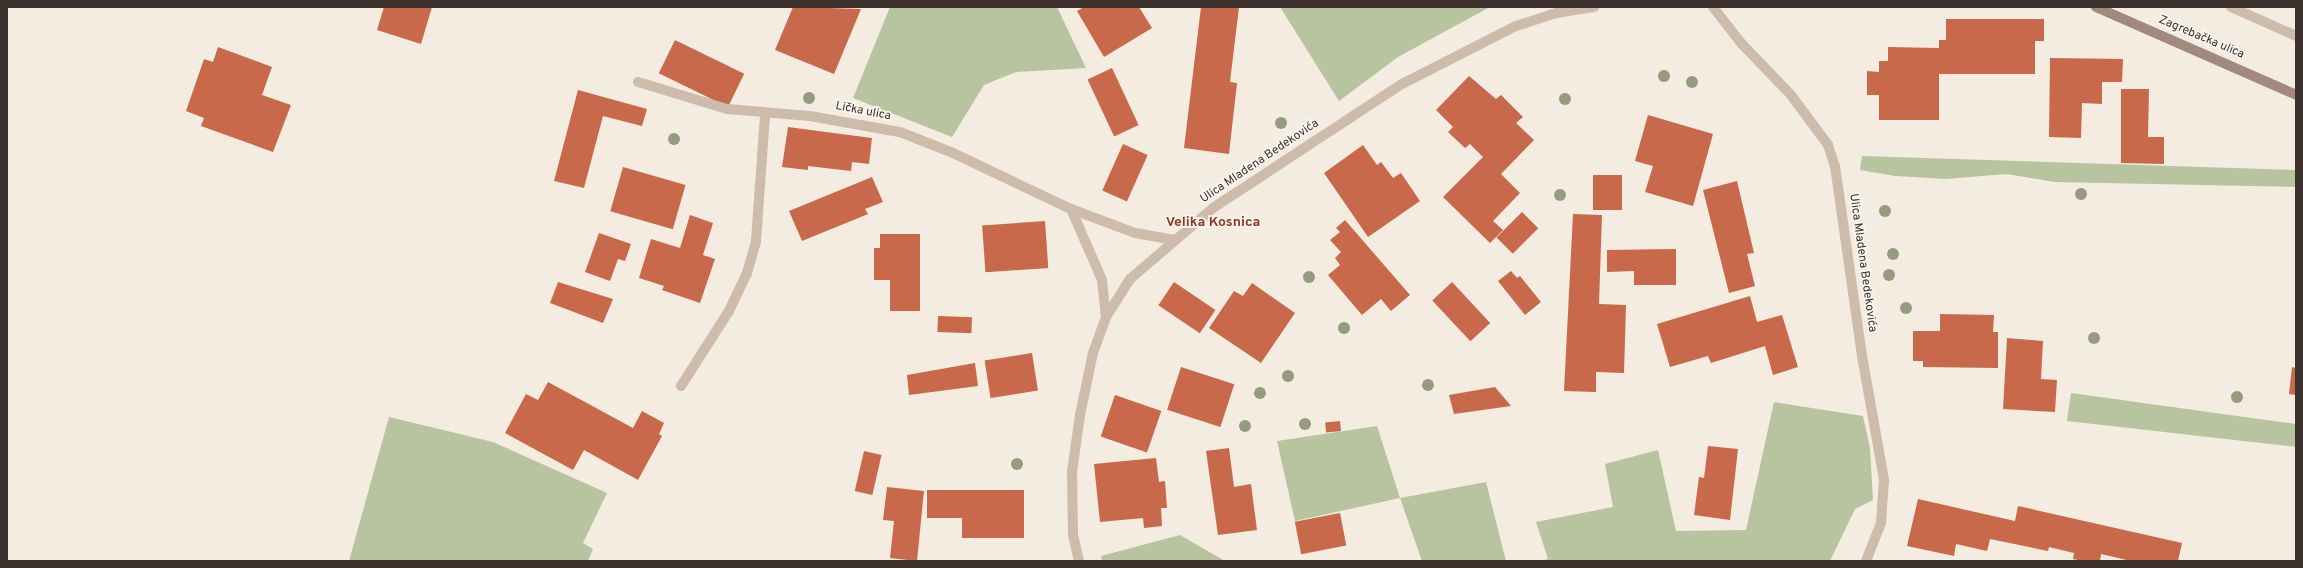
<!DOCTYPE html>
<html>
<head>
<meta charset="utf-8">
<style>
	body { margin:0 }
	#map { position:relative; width:2303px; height:568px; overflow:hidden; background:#f4ebe1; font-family:Overpass,sans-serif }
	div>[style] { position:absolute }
	.green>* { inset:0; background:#b8c4a0 }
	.building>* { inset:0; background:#c8694b; transform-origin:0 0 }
	.lane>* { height:10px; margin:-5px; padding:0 5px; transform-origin:5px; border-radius:5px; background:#cdbbac }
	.street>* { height:10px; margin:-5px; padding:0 5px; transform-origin:5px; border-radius:5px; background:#cdbbac }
	.secondary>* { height:10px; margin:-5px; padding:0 5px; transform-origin:5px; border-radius:5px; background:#a18a7d }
	.trees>* { width:12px; height:12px; margin:-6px; border-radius:50%; background:#969b7f }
	span { translate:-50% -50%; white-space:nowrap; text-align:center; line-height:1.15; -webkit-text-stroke:3.5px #fbf5ee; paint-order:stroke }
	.street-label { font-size:12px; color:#3b302b }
	.quarter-label { font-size:14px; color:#8c3b22; font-weight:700 }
	.frame { position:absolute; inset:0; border:8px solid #3b302b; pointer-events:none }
</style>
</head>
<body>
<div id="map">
	<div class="green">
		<div style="clip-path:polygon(890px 7px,1057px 7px,1086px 68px,1016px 72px,984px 85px,952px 137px,853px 98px)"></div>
		<div style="clip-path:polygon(1280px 7px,1490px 7px,1398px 57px,1339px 101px)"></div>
		<div style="clip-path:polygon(1862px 156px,2296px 170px,2296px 187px,2055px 182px,2006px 174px,1946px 179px,1895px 176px,1860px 170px)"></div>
		<div style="clip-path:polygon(2071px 393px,2296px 424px,2296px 447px,2067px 421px)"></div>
		<div style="clip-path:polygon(1774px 402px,1863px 416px,1870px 448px,1873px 500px,1855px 509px,1830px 561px,1540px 561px,1548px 559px,1536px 522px,1613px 507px,1605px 464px,1658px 450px,1676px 531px,1746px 530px)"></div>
		<div style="clip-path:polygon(389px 417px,493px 442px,607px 493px,583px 543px,593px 549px,588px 561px,349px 561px)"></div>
		<div style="clip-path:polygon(1377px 426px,1400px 498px,1486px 482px,1506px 561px,1422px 561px,1400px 498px,1295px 521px,1277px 441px)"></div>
		<div style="clip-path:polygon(1180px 535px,1225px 561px,1102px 561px,1101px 556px)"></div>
	</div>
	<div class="building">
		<div style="clip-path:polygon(384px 7px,432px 7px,421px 44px,377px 30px)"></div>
		<div style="clip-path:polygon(793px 7px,861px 9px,834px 74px,775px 50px)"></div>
		<div style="clip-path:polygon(1084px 7px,1139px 7px,1152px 28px,1104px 57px,1077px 11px)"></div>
		<div style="clip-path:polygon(1201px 7px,1239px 7px,1230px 82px,1237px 83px,1229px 154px,1184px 148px)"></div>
		<div style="clip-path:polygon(1946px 19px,2044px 19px,2044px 41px,2035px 41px,2035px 74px,1939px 74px,1939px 120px,1879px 120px,1879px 95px,1867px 95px,1867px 71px,1879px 72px,1879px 61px,1888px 61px,1888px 47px,1939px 48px,1939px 40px,1946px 40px)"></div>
		<div style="left:675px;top:40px;width:77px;height:37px;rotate:26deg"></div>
		<div style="clip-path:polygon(218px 47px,272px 67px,262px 95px,291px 105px,273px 152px,201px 126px,204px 118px,186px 111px,204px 59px,213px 62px)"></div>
		<div style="clip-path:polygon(2050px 58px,2123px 59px,2122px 82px,2102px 82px,2102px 104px,2082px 103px,2081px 138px,2049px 137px)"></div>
		<div style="left:1112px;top:68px;width:63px;height:27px;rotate:65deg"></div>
		<div style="clip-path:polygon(1469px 76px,1496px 99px,1501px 95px,1523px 117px,1516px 123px,1534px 140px,1501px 174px,1520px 193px,1493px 221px,1503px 230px,1490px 243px,1443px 197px,1483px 157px,1470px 144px,1465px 148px,1448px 132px,1453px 127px,1436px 110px)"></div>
		<div style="clip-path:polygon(2121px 89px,2149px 89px,2148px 137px,2164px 137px,2164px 164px,2121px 163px)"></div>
		<div style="clip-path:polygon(578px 90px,647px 109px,642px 126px,603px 116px,584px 188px,554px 181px)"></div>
		<div style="clip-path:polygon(1648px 115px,1713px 134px,1693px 206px,1645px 192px,1653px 166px,1635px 161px)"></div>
		<div style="clip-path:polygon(788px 127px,872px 138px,869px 164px,852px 162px,851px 171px,808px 166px,808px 170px,782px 167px)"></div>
		<div style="left:1123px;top:144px;width:27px;height:51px;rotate:24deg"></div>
		<div style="clip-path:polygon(1363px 145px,1377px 165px,1381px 162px,1393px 178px,1401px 173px,1420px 201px,1368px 237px,1324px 173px)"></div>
		<div style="left:623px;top:167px;width:65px;height:46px;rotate:16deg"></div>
		<div style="left:1593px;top:175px;width:29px;height:35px"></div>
		<div style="clip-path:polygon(872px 177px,883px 202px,865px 209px,868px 214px,802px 241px,789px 211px)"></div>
		<div style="clip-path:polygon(1737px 181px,1754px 253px,1747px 254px,1755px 286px,1729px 293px,1703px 190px)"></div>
		<div style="left:1522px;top:212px;width:23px;height:36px;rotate:45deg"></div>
		<div style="clip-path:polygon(1573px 214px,1602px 215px,1599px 304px,1626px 305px,1624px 373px,1596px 372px,1596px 392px,1564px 391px)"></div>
		<div style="clip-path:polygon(690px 215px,713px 223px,703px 255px,715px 259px,700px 303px,662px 290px,664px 286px,639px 278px,651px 239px,680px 248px)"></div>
		<div style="clip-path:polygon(1345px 220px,1410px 295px,1391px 311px,1381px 299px,1362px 315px,1328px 275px,1340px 265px,1335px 258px,1341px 252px,1330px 240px,1340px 232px,1336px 228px)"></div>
		<div style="left:1045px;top:221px;width:47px;height:63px;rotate:86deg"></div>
		<div style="clip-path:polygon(599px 233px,631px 244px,625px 261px,618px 259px,610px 281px,585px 272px)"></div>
		<div style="clip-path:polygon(880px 234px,920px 234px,920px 311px,890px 311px,890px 280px,874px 280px,874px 248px,880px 248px)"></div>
		<div style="clip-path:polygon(1676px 249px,1676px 285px,1634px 285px,1634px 271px,1607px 272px,1607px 250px)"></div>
		<div style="clip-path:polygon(1511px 271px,1517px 278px,1520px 276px,1541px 302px,1525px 315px,1498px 281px)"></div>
		<div style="clip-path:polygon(558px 282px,613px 299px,603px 323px,550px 303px)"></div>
		<div style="left:1174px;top:282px;width:50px;height:28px;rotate:34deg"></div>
		<div style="left:1452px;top:282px;width:56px;height:27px;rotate:47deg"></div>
		<div style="clip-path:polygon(1252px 283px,1295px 313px,1261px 363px,1209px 328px,1234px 291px,1243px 296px)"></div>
		<div style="clip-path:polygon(1750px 296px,1757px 322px,1782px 315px,1798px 367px,1773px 375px,1765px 346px,1711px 363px,1708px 356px,1670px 367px,1657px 324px)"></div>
		<div style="clip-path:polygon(1940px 314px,1994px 315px,1993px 332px,1998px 332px,1998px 368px,1923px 367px,1923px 361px,1913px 361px,1913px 331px,1940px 331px)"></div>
		<div style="left:938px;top:316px;width:34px;height:16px;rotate:2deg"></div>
		<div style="clip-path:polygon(2007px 338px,2043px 341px,2041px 379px,2057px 380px,2055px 412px,2003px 409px)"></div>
		<div style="left:1032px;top:353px;width:38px;height:48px;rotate:81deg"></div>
		<div style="clip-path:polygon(975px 363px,978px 386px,909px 395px,907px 375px)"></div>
		<div style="left:1181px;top:367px;width:56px;height:45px;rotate:18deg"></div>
		<div style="clip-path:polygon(2292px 367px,2296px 368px,2296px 395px,2289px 394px)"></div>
		<div style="clip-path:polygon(548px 382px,633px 428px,642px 411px,664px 423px,659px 434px,662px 436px,638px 480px,584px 450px,573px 470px,505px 433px,526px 394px,538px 400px)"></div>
		<div style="clip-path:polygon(1495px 387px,1511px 406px,1454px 414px,1449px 395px)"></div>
		<div style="left:1115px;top:395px;width:49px;height:44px;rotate:19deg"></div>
		<div style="left:1340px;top:421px;width:10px;height:15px;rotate:84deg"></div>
		<div style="clip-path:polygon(1708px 446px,1738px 449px,1730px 520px,1694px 515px,1699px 477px,1704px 478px)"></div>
		<div style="clip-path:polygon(1229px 448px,1234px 487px,1251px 484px,1257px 530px,1218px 535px,1206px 451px)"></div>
		<div style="left:864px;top:451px;width:18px;height:41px;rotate:13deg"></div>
		<div style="clip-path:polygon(1156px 458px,1159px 482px,1165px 481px,1167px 508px,1161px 508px,1162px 526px,1144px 528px,1143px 518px,1100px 522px,1094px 464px)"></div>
		<div style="clip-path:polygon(887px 487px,924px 491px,917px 561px,890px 558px,894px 521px,883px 520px)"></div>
		<div style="clip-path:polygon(927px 490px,1024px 490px,1024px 538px,962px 538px,962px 518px,927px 518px)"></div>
		<div style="clip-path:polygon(1918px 499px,2015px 521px,2018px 506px,2182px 543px,2178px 561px,2131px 561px,2101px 554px,2100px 561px,2082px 561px,2073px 559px,2074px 553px,2049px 547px,2048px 551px,1990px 539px,1987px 551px,1956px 544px,1954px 556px,1907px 546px)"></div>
		<div style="left:1340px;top:513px;width:33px;height:46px;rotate:79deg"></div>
	</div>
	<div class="lane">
		<div style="left:681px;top:386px;width:89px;rotate:-57.4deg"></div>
		<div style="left:729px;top:311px;width:42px;rotate:-64.7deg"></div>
		<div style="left:747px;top:273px;width:33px;rotate:-74deg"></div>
		<div style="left:756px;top:241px;width:127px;rotate:-85.9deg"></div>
	</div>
	<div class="street">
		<div style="left:1713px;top:7px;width:46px;rotate:52.1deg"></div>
		<div style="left:1741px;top:43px;width:72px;rotate:46.1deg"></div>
		<div style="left:1791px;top:95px;width:62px;rotate:53.5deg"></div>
		<div style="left:1828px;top:145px;width:22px;rotate:72deg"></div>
		<div style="left:1835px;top:166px;width:192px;rotate:81.9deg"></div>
		<div style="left:1862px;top:356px;width:126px;rotate:79.9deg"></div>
		<div style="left:1884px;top:480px;width:43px;rotate:94deg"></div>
		<div style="left:1881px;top:523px;width:41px;rotate:111.5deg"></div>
		<div style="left:2231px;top:7px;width:71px;rotate:24deg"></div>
		<div style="left:638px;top:82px;width:93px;rotate:16.9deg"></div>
		<div style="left:727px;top:109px;width:83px;rotate:4.8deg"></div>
		<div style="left:810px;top:116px;width:91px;rotate:10.1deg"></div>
		<div style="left:900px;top:132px;width:57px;rotate:21.6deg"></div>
		<div style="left:953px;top:153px;width:131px;rotate:25.4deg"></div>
		<div style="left:1071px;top:209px;width:68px;rotate:20.6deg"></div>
		<div style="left:1135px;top:233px;width:39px;rotate:10deg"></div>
		<div style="left:1071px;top:209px;width:77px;rotate:66.4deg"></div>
		<div style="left:1102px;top:280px;width:37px;rotate:84deg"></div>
		<div style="left:1079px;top:561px;width:27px;rotate:-103deg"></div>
		<div style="left:1073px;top:535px;width:63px;rotate:-90.9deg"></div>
		<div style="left:1072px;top:472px;width:58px;rotate:-82deg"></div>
		<div style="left:1080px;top:415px;width:63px;rotate:-78.2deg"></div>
		<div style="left:1093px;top:353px;width:38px;rotate:-70deg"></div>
		<div style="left:1106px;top:317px;width:45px;rotate:-57.7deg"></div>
		<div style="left:1130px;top:279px;width:109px;rotate:-40.5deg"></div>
		<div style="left:1213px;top:208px;width:226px;rotate:-33.3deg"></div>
		<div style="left:1402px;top:84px;width:128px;rotate:-27deg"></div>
		<div style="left:1516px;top:26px;width:42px;rotate:-18deg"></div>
		<div style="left:1556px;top:13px;width:39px;rotate:-9deg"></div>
	</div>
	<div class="secondary">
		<div style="left:2096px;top:7px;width:219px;rotate:23.7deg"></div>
	</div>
	<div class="trees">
		<div style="left:1664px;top:76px"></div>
		<div style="left:1692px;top:82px"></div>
		<div style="left:809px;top:98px"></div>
		<div style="left:1565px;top:99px"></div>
		<div style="left:1281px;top:123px"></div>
		<div style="left:674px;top:139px"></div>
		<div style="left:2081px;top:194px"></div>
		<div style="left:1560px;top:195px"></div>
		<div style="left:1885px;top:211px"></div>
		<div style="left:1893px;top:254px"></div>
		<div style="left:1889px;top:275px"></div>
		<div style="left:1309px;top:277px"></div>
		<div style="left:1906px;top:308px"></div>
		<div style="left:1344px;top:328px"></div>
		<div style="left:2094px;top:338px"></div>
		<div style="left:1288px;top:376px"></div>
		<div style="left:1428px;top:385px"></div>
		<div style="left:1260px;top:393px"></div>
		<div style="left:2237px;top:397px"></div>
		<div style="left:1305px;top:424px"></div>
		<div style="left:1245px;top:426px"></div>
		<div style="left:1017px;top:464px"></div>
	</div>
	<div class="street-label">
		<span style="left:2201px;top:38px;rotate:23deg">Zagrebačka ulica</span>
		<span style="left:863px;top:112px;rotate:11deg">Lička ulica</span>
		<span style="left:1260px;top:162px;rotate:-34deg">Ulica Mladena Bedekovića</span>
		<span style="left:1862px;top:263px;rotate:82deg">Ulica Mladena Bedekovića</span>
	</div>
	<div class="quarter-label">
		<span style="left:1213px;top:223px">Velika Kosnica</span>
	</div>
	<div class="frame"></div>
</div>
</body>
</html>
